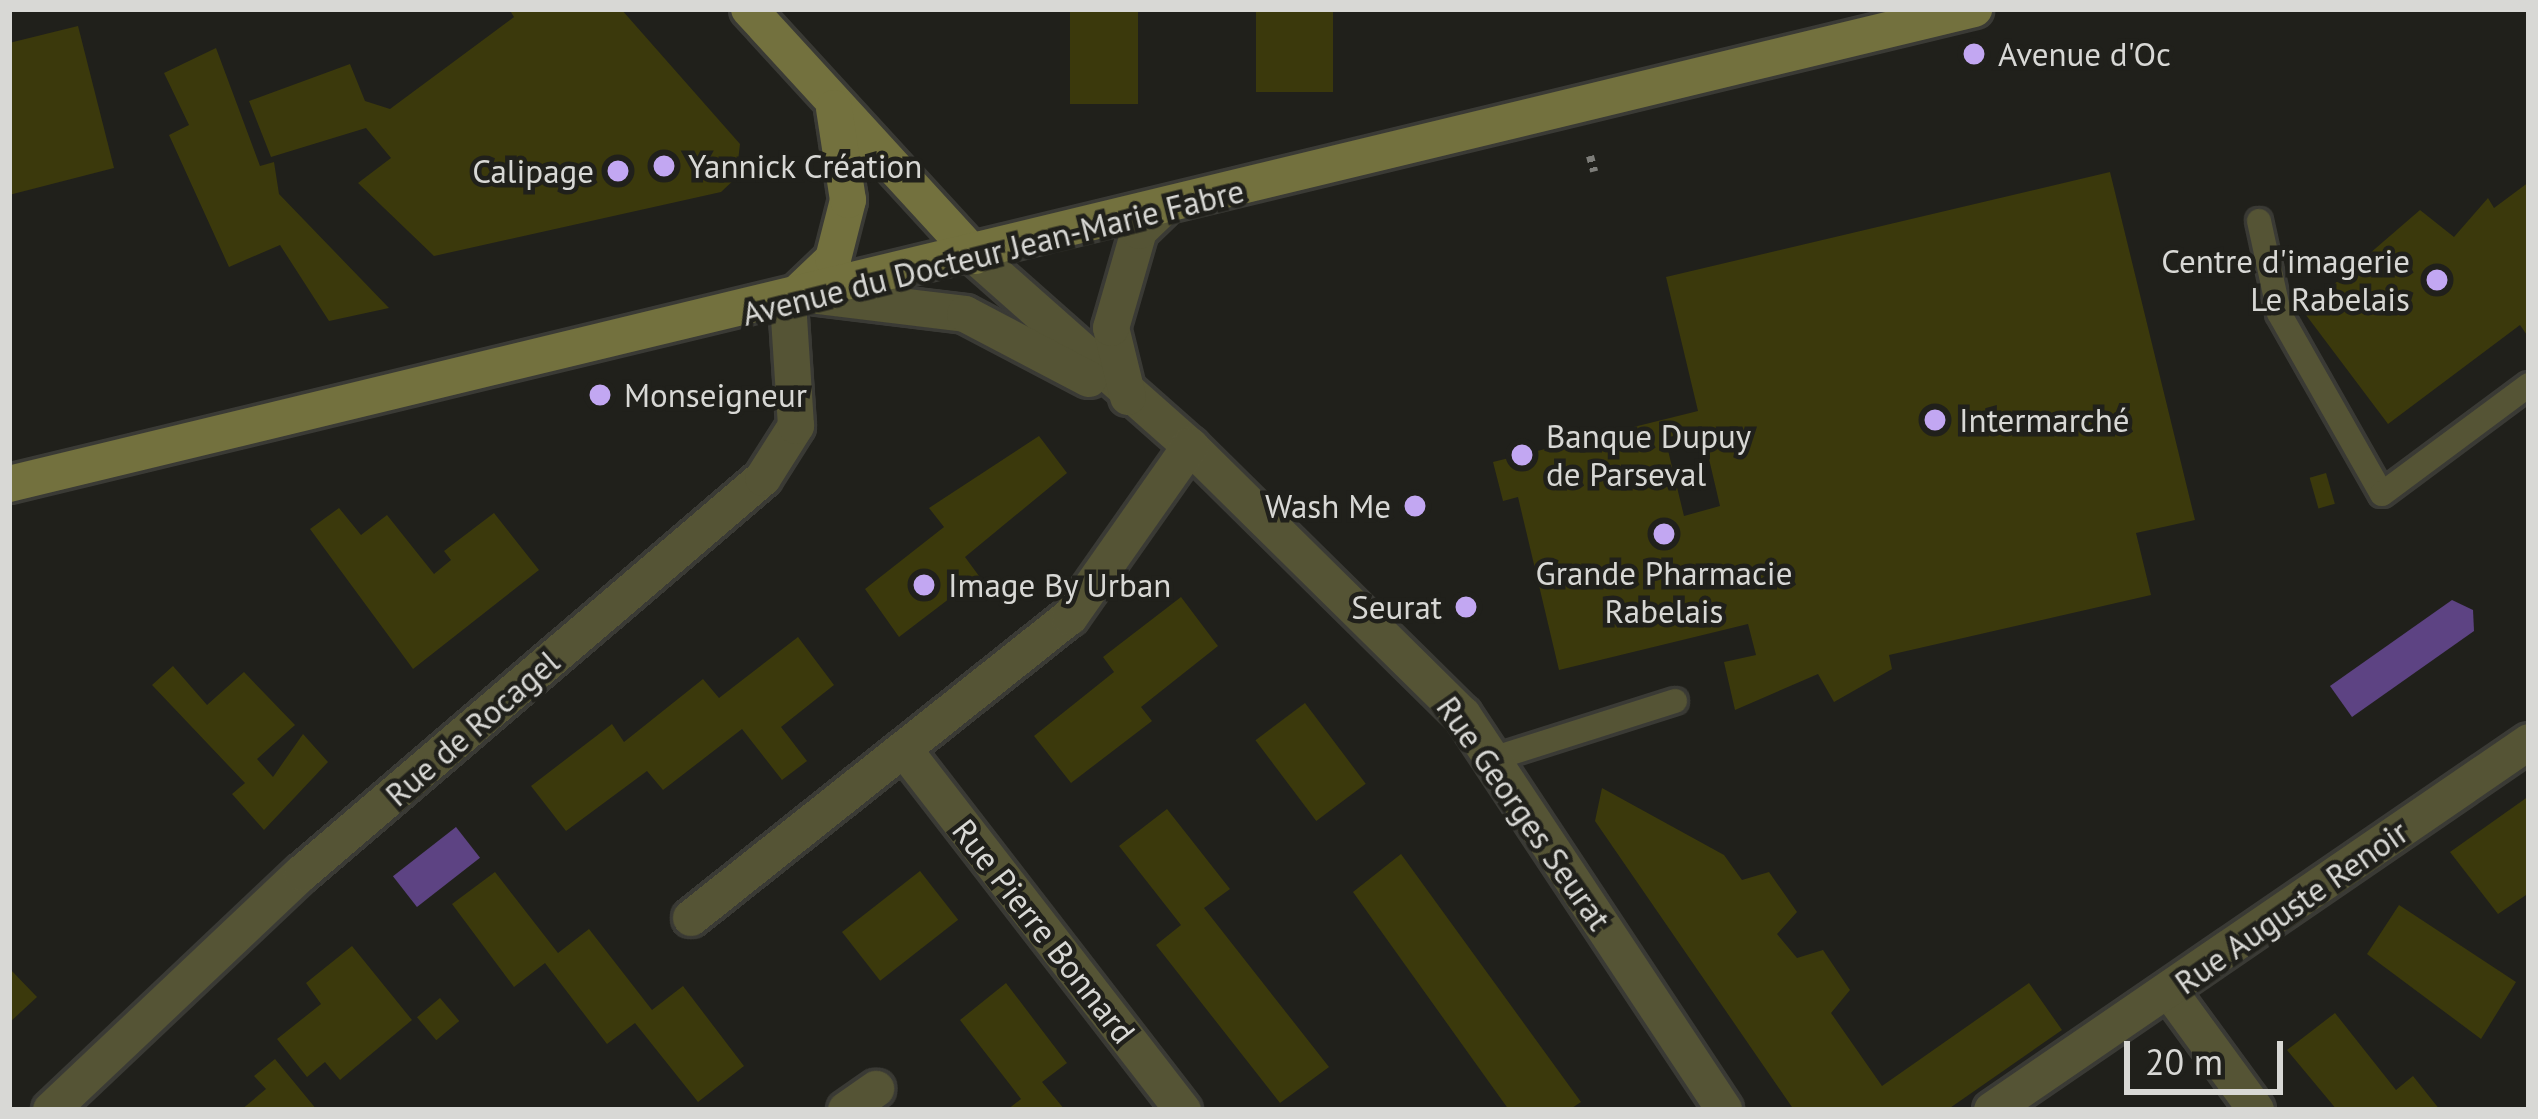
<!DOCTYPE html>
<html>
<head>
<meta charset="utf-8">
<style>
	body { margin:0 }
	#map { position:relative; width:2538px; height:1119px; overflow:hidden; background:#20201b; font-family:"PT Sans",sans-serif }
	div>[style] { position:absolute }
	.water>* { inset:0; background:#5d4383; transform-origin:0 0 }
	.building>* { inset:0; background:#3b390c; transform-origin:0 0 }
	.path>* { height:8px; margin-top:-4px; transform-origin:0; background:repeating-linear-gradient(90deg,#7d7d79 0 6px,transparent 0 12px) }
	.roads { filter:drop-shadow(3px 0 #3a3a35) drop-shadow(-3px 0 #3a3a35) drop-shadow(0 3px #3a3a35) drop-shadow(0 -3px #3a3a35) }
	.lane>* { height:24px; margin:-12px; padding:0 12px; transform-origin:12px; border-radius:12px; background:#555435 }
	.street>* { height:36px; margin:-18px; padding:0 18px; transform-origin:18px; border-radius:18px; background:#555435 }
	.secondary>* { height:36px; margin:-18px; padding:0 18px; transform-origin:18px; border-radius:18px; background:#73713e }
	.dots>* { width:33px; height:33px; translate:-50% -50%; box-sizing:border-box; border:6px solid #20201b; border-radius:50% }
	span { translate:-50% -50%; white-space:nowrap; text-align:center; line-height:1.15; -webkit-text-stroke:9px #20201b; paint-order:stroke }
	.poi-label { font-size:33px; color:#d8d8d5 }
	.left { translate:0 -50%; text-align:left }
	.right { translate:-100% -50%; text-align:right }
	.street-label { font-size:33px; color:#d8d8d5 }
	.frame { position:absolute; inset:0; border:12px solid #d8d8d5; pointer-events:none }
	.scale { position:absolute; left:2124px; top:1041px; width:159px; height:54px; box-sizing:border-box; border:6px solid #d8d8d5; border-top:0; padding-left:15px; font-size:36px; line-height:42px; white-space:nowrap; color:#d8d8d5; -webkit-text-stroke:9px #20201b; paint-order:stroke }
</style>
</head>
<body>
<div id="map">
	<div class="water">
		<div style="clip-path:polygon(2452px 600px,2473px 610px,2474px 631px,2352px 717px,2330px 686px)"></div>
		<div style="left:456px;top:827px;width:39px;height:80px;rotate:52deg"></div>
	</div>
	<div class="building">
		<div style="clip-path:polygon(509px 9px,621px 9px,740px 144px,736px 178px,721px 192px,434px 256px,358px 183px,391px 158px,366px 128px,271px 157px,249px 101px,350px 64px,365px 101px,390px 109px,514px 17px)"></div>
		<div style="left:1070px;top:9px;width:68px;height:95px"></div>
		<div style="left:1256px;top:9px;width:77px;height:83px"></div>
		<div style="clip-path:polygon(78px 26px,114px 168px,9px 195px,9px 43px)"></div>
		<div style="clip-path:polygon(216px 48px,260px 166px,274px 162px,279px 194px,389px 308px,329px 321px,280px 245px,229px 267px,169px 135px,189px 125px,164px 73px)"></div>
		<div style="clip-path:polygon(evenodd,2110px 172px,2195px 520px,2136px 533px,2151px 595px,1889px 655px,1892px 669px,1834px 702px,1818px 674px,1735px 710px,1724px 662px,1756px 655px,1748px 624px,1559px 670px,1518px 497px,1503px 501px,1493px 462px,1698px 411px,1666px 277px,2110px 172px,1702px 429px,1720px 506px,1684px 516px,1665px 438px,1702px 429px)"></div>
		<div style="clip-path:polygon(2529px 182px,2529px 338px,2520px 325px,2388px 424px,2303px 311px,2420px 210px,2454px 237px,2488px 198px,2494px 208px)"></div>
		<div style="clip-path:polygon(1039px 436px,1067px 473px,965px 557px,979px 576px,899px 637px,865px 589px,944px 527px,929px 508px)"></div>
		<div style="left:2326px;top:473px;width:32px;height:17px;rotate:74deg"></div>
		<div style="clip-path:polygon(339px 508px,361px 535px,387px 515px,434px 574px,451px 560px,444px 551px,494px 513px,539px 570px,413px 669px,310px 529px)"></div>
		<div style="clip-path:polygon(1181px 597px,1218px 646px,1141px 707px,1152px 721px,1071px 783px,1034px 736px,1114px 672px,1103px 657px)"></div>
		<div style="clip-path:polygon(798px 637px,834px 685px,781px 727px,807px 761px,782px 780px,742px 729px,663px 790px,647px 771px,566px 831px,531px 786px,612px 724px,624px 742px,703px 679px,719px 698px)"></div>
		<div style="clip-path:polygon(173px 666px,207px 705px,244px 672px,295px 725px,257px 759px,273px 777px,303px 734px,328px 762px,264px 830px,232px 794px,245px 783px,152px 685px)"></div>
		<div style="left:1305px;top:703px;width:101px;height:62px;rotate:53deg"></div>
		<div style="clip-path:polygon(1602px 788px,1724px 855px,1742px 880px,1769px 872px,1797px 912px,1777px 934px,1797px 958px,1823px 950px,1850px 990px,1831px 1013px,1882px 1086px,2029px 983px,2062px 1030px,1947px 1110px,1794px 1110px,1595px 821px)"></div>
		<div style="clip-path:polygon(2529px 796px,2529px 893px,2498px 914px,2450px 852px)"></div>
		<div style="clip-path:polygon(1167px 809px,1230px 889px,1204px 908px,1329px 1067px,1280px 1103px,1156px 945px,1181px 925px,1119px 846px)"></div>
		<div style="clip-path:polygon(1401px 854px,1581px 1102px,1569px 1110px,1509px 1110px,1353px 892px)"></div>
		<div style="left:920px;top:871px;width:62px;height:99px;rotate:52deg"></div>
		<div style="clip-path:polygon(495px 872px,558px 953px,589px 929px,652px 1010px,683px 986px,744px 1066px,698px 1102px,635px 1023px,607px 1044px,545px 963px,514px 987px,452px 904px)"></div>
		<div style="clip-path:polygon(2399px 905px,2516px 982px,2481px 1039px,2367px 954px)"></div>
		<div style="clip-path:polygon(352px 946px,412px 1020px,340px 1080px,325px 1062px,307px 1077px,277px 1039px,321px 1004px,306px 983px)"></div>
		<div style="clip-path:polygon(9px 968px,37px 997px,9px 1023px)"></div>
		<div style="clip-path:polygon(1006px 983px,1067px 1063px,1042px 1082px,1065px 1110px,1007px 1110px,1021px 1099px,960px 1020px)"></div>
		<div style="left:440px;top:998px;width:30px;height:30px;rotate:50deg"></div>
		<div style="clip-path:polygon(2335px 1013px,2396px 1090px,2413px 1076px,2440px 1110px,2337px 1110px,2287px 1050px)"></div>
		<div style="clip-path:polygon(275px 1059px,317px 1110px,241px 1110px,266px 1089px,254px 1076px)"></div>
	</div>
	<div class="path">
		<div style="left:1590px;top:156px;width:16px;rotate:75deg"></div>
	</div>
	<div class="roads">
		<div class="lane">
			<div style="left:2259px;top:221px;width:94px;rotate:77.7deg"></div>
			<div style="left:2279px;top:313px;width:208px;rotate:60.4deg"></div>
			<div style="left:2382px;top:494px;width:183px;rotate:-36.6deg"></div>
			<div style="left:1492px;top:759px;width:192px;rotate:-17.6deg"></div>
		</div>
		<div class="street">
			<div style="left:975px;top:256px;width:287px;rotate:41.5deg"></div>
			<div style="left:1190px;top:446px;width:383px;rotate:44.6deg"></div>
			<div style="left:1463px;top:715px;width:473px;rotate:56.5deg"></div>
			<div style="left:817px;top:296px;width:149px;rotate:6.9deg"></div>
			<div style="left:965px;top:314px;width:140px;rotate:27.7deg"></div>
			<div style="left:1128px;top:397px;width:71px;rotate:-103.8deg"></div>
			<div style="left:1111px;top:328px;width:101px;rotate:-73.9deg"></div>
			<div style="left:1139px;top:231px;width:32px;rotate:-44deg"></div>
			<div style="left:906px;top:752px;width:453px;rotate:52.3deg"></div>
			<div style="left:691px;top:918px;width:484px;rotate:-38.5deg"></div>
			<div style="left:1070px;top:617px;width:209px;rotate:-54.9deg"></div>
			<div style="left:2170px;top:992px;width:146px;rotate:53.9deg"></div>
			<div style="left:51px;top:1110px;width:345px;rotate:-43.4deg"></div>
			<div style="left:302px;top:873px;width:607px;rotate:-40.59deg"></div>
			<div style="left:763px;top:478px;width:62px;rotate:-57.6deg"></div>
			<div style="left:796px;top:426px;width:123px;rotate:-93.7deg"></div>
			<div style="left:846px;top:1110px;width:37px;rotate:-35deg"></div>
			<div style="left:1992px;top:1110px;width:651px;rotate:-34.42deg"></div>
		</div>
		<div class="secondary">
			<div style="left:749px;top:9px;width:335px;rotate:47.5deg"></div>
			<div style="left:791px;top:299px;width:58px;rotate:-43.6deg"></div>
			<div style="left:833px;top:259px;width:61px;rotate:-75.7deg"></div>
			<div style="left:848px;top:200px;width:93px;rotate:-98.7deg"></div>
			<div style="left:9px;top:484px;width:2022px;rotate:-13.59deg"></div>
		</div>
	</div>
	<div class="dots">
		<div style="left:1974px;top:54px;background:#c2a7f2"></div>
		<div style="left:664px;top:166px;background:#c2a7f2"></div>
		<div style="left:618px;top:171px;background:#c2a7f2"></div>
		<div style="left:2437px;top:280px;background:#c2a7f2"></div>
		<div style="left:600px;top:395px;background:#c2a7f2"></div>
		<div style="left:1935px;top:420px;background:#c2a7f2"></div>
		<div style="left:1522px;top:455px;background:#c2a7f2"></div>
		<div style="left:1415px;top:506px;background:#c2a7f2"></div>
		<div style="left:1664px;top:534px;background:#c2a7f2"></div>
		<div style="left:924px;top:585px;background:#c2a7f2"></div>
		<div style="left:1466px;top:607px;background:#c2a7f2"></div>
	</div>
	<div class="poi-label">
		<span class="left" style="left:1998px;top:54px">Avenue d'Oc</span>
		<span class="left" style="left:688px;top:166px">Yannick Création</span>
		<span class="right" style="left:594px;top:171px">Calipage</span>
		<span class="right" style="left:2410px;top:280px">Centre d'imagerie<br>Le Rabelais</span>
		<span class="left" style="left:624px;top:395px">Monseigneur</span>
		<span class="left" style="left:1959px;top:420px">Intermarché</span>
		<span class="left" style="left:1546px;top:455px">Banque Dupuy<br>de Parseval</span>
		<span class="right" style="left:1391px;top:506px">Wash Me</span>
		<span style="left:1664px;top:592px">Grande Pharmacie<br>Rabelais</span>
		<span class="left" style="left:948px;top:585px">Image By Urban</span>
		<span class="right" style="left:1442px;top:607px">Seurat</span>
	</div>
	<div class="street-label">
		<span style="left:993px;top:252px;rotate:-14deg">Avenue du Docteur Jean-Marie Fabre</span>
		<span style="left:472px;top:728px;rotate:-41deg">Rue de Rocagel</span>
		<span style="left:1524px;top:813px;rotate:55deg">Rue Georges Seurat</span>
		<span style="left:2291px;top:907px;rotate:-35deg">Rue Auguste Renoir</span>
		<span style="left:1044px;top:931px;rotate:52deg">Rue Pierre Bonnard</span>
	</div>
	<div class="frame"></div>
	<div class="scale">20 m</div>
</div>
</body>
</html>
